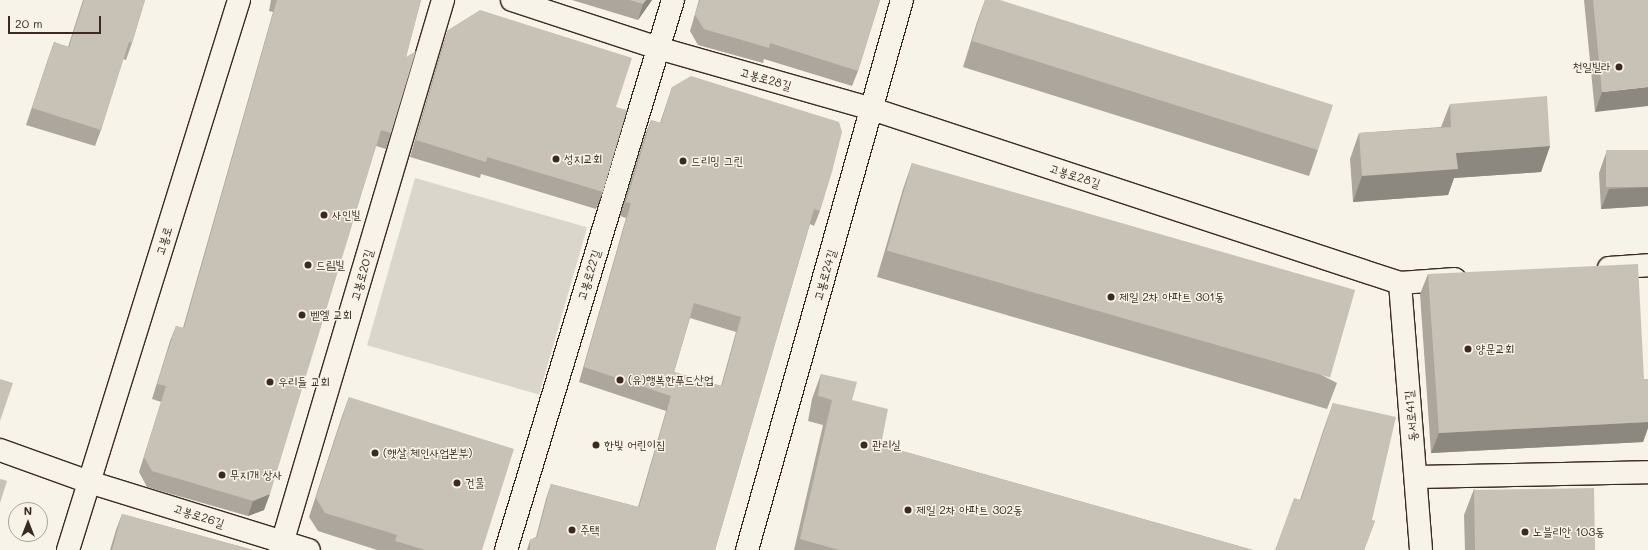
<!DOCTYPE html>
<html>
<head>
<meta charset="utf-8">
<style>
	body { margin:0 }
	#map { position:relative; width:1648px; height:550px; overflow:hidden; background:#f7f3e8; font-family:Mali,"Poor Story",sans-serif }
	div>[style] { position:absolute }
	.green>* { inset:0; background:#dbd6cb; transform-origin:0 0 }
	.roads { filter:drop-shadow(1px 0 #3b2a1e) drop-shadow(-1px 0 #3b2a1e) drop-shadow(0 1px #3b2a1e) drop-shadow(0 -1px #3b2a1e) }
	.minor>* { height:22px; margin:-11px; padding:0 11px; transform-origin:11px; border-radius:11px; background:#f7f3e8 }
	.wall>* { inset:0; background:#aca69d }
	.shaded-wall>* { inset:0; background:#8c877f }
	.building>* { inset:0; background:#c8c1b6; transform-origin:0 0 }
	.dots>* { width:11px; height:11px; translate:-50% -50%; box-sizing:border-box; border:2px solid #f7f3e8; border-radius:50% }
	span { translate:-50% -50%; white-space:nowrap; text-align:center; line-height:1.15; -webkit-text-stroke:3px #f7f3e8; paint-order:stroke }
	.poi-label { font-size:12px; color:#3b2a1e }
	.right { translate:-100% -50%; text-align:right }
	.left { translate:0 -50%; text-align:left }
	.street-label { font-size:12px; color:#3b2a1e }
	.north { position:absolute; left:8px; top:502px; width:40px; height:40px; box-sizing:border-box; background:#f7f3e8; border:1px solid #aca397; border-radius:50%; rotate:0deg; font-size:11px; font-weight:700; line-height:16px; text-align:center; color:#3b2a1e }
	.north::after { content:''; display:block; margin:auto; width:14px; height:18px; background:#3b2a1e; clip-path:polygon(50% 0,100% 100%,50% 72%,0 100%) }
	.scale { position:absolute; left:8px; top:16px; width:93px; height:18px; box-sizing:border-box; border:2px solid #3b2a1e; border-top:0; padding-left:5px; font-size:12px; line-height:14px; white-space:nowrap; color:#3b2a1e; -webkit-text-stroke:3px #f7f3e8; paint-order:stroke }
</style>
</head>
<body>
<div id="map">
	<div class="green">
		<div style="left:415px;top:178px;width:179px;height:174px;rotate:16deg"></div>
	</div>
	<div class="roads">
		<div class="minor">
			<div style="left:512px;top:0;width:154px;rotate:18.2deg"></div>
			<div style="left:658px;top:48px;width:223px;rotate:15.9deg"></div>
			<div style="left:872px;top:109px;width:556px;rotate:18.24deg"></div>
			<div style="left:1400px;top:283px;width:55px;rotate:-4.2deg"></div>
			<div style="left:1609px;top:268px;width:39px;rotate:-4deg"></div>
			<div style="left:1400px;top:283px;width:268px;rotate:85.5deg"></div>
			<div style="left:0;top:450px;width:95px;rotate:19.8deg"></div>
			<div style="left:89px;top:482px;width:230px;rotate:17.2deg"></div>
			<div style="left:1416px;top:477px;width:232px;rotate:-1.2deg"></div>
			<div style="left:68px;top:550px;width:576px;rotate:-72.73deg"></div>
			<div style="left:280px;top:550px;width:574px;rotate:-73.49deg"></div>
			<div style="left:506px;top:550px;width:575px;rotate:-73.11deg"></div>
			<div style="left:747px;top:550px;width:571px;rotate:-74.26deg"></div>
		</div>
	</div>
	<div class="wall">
		<div style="clip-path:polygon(83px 0,145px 0,132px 43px,126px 60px,123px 59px,101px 130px,95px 146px,26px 125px,48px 59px,54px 42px,68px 47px)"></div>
		<div style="clip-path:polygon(271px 0,421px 0,406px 57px,391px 133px,386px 149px,376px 146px,264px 510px,248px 516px,147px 487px,139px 472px,161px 402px,152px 399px,170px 341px,176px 326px,183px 328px,273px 12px,269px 11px)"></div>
		<div style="clip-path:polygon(572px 0,652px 0,638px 20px)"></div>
		<div style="clip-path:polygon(699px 0,880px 0,858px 71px,852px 86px,764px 59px,763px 63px,698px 45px,690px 31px)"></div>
		<div style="clip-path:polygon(985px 0,1318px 150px,1309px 176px,963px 67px,977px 22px)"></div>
		<div style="clip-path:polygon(1584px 0,1648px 0,1595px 112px)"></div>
		<div style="clip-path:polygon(448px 30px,616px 107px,603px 192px,596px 209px,481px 174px,480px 178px,410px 157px,442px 47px)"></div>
		<div style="clip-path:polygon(evenodd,672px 87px,820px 211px,814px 226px,810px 224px,786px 306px,715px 550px,527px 550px,530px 540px,536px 537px,546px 499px,551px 484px,638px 507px,666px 411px,579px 382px,626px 218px,620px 216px,645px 135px,651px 120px,660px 123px,672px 87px,690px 318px,736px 332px,721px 386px,674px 372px,690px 318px)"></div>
		<div style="clip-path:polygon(1450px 104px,1550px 146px,1541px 172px,1454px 178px,1448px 195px,1353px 202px,1350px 159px,1359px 133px,1441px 127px)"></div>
		<div style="clip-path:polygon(1648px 150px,1648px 206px,1601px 209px,1599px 173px,1606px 153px)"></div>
		<div style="clip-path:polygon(912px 163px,1337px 383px,1327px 409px,877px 277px,903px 189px)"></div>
		<div style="clip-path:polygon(1428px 274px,1644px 379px,1648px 379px,1648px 428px,1643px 442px,1431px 453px,1420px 294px)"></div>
		<div style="clip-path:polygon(821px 374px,852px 400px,881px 445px,1253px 550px,794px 550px,823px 425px,808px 421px,812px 399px)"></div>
		<div style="clip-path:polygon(349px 397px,482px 550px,377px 550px,318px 531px,309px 517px,342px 416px)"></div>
		<div style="clip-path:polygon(1333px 403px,1372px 520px,1375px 521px,1364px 550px,1275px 550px,1300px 500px,1324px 428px)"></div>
		<div style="clip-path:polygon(1474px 489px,1595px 550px,1465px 550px,1464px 515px)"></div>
		<div style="clip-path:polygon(122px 514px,253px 550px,110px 550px,116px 530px)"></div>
	</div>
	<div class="shaded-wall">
		<div style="clip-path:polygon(646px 0,652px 0,638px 20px,643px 4px)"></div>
		<div style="clip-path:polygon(1648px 87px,1648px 106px,1595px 112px,1602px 92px)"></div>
		<div style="clip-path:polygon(1550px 146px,1541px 172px,1454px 178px,1448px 195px,1353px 202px,1362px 176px,1456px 153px)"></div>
		<div style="clip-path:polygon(1648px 187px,1648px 206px,1601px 209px,1609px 189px)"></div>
		<div style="clip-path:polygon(1648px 422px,1648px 428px,1643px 442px,1431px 453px,1439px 433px)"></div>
		<div style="clip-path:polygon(270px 494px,264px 510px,248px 516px,253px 501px)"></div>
	</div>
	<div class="building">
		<div style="clip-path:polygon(84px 0,145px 0,132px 43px,129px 42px,101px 130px,32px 108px,54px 42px,69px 47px)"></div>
		<div style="clip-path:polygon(277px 0,421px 0,406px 57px,416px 51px,391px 133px,381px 130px,270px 494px,253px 501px,152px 471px,144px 457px,166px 386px,157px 384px,176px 326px,184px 328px)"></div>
		<div style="clip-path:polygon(629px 0,646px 0,643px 4px)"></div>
		<div style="clip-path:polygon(700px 0,880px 0,858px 71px,770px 43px,769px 48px,704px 29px,695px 15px)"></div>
		<div style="clip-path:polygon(985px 0,1000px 0,1333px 105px,1318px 150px,972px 41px)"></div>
		<div style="clip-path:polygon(1593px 0,1648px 0,1648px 87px,1602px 92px)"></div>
		<div style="clip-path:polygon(480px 10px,632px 58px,616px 107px,627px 110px,603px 192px,487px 157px,486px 162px,416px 140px,448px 30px)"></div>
		<div style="clip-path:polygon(evenodd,691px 76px,839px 122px,842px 132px,832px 172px,820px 211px,814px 209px,786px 306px,715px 550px,530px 550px,530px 540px,537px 537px,551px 484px,639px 507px,671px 396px,584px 367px,631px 203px,626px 202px,651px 120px,661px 123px,672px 87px,691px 76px,694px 303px,741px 317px,722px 386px,674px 372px,694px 303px)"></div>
		<div style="clip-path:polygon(1547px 96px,1550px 146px,1456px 153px,1458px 169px,1362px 176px,1359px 133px,1451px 127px,1450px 104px)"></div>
		<div style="left:1648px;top:150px;width:37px;height:42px;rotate:90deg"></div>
		<div style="left:912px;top:163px;width:461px;height:91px;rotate:16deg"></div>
		<div style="clip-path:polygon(1638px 264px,1644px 379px,1648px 379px,1648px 422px,1439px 433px,1428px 274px)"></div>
		<div style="clip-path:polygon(821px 374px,857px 382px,852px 400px,888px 409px,881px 445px,1253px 550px,839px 550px,800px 539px,832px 400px,818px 396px)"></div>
		<div style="clip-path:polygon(0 379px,13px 383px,0 421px)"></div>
		<div style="clip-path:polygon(349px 397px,514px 449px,482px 550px,425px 550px,395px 541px,397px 535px,325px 513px,316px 498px)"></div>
		<div style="clip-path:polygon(1333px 403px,1396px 417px,1372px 520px,1375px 521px,1364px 550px,1275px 550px,1294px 498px,1301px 500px)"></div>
		<div style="clip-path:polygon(0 479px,7px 481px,0 503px)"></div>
		<div style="left:1594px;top:488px;width:62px;height:120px;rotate:89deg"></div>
		<div style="clip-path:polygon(122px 514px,253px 550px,112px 550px)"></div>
	</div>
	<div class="dots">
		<div style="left:1619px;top:67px;background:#3b2a1e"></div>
		<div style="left:556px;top:159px;background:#3b2a1e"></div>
		<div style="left:683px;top:161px;background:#3b2a1e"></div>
		<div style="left:324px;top:215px;background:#3b2a1e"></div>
		<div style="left:308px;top:265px;background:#3b2a1e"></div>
		<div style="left:1111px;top:297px;background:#3b2a1e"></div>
		<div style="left:302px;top:315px;background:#3b2a1e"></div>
		<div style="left:1468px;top:349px;background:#3b2a1e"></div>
		<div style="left:620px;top:380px;background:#3b2a1e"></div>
		<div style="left:270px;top:382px;background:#3b2a1e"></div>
		<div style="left:596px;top:445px;background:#3b2a1e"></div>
		<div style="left:864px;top:445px;background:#3b2a1e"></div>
		<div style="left:375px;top:453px;background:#3b2a1e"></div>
		<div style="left:222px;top:475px;background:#3b2a1e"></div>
		<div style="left:457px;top:483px;background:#3b2a1e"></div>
		<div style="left:908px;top:510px;background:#3b2a1e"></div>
		<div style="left:572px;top:530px;background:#3b2a1e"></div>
		<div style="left:1525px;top:532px;background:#3b2a1e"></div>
	</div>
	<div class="poi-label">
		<span class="right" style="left:1611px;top:67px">천일빌라</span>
		<span class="left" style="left:564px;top:159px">성지교회</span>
		<span class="left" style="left:691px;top:161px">드리밍 그린</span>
		<span class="left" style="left:332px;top:215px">사인빌</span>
		<span class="left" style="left:316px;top:265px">드림빌</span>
		<span class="left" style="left:1119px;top:297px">제일 2차 아파트 301동</span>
		<span class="left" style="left:310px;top:315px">벧엘 교회</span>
		<span class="left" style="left:1476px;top:349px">양문교회</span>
		<span class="left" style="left:628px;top:380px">(유)행복한푸드산업</span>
		<span class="left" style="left:278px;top:382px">우리들 교회</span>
		<span class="left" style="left:604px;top:445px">한빛 어린이집</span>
		<span class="left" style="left:872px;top:445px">관리실</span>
		<span class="left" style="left:383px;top:453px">(햇살 체인사업본부)</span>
		<span class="left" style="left:230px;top:475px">무지개 상사</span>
		<span class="left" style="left:465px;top:483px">건물</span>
		<span class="left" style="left:916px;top:510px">제일 2차 아파트 302동</span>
		<span class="left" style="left:580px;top:530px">주택</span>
		<span class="left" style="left:1533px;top:532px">노블리안 103동</span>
	</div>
	<div class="street-label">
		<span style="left:766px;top:79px;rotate:16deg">고봉로28길</span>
		<span style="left:1075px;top:176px;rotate:18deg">고봉로28길</span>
		<span style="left:164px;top:241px;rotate:-73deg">고봉로</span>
		<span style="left:362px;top:275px;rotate:-74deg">고봉로20길</span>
		<span style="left:589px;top:275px;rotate:-73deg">고봉로22길</span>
		<span style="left:825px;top:275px;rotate:-74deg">고봉로24길</span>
		<span style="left:1411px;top:416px;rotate:-95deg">동서로41길</span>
		<span style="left:199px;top:516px;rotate:18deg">고봉로26길</span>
	</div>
	<div class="north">N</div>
	<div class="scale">20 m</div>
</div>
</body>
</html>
